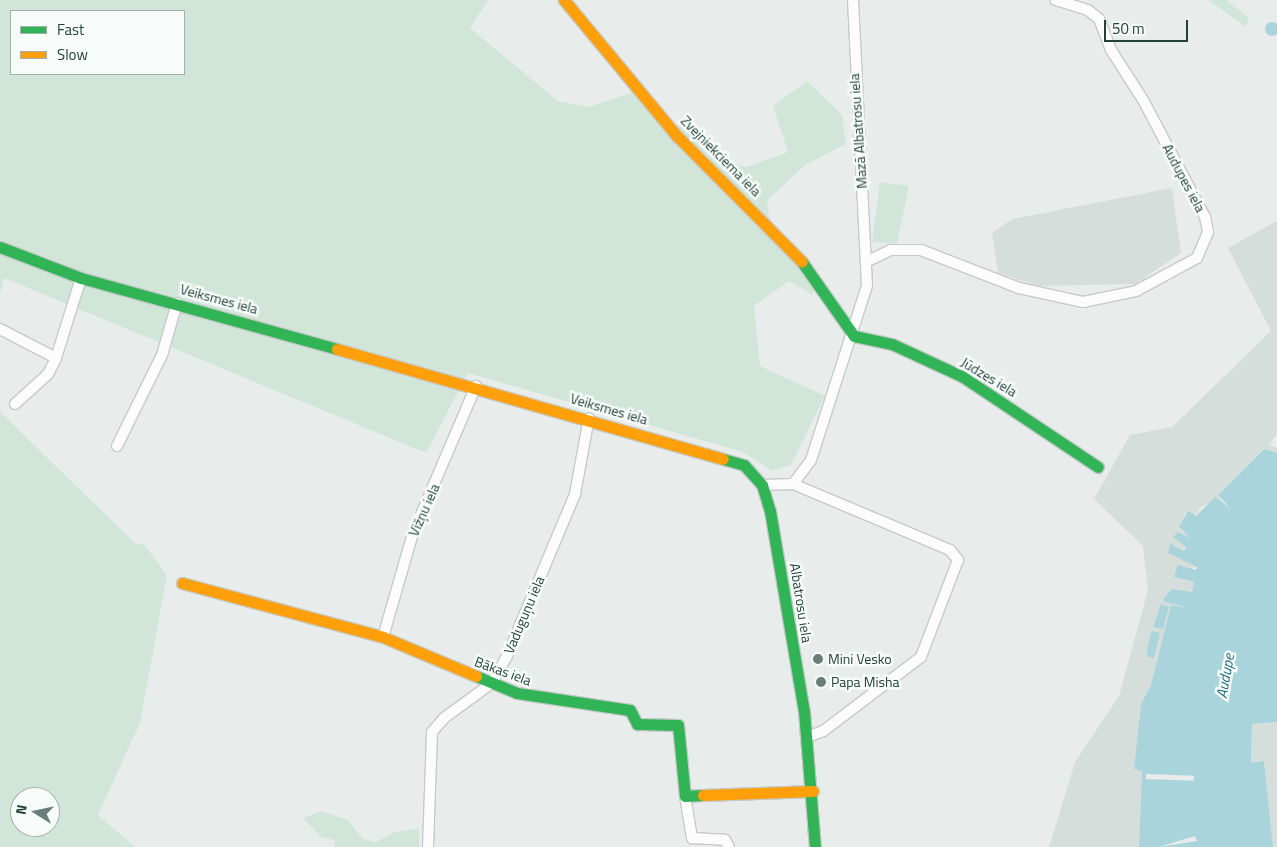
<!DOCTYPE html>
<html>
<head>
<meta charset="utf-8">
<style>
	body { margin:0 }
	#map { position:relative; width:1277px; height:847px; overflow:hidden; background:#e8edeb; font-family:"Titillium Web",sans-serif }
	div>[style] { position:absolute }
	.built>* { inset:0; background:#d6dedb }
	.green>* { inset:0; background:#d1e6d8 }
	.water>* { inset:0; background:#a9d4db }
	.round { border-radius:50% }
	.pier>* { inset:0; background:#e8edeb; transform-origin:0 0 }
	.roads { filter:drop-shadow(1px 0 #c5cac8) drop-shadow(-1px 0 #c5cac8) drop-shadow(0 1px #c5cac8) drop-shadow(0 -1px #c5cac8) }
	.street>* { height:10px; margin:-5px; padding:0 5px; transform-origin:5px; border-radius:5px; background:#fcfcfc }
	.fast>* { height:11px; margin:-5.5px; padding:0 5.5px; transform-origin:5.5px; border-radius:5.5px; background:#30b455 }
	.slow>* { height:11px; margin:-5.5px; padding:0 5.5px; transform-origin:5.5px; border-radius:5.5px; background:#ff9f0a }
	.dots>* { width:14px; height:14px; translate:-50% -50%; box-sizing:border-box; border:2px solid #f7fbf9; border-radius:50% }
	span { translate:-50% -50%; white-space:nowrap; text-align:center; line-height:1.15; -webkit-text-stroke:5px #f7fbf9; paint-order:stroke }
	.street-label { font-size:14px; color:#24423a }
	.poi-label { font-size:14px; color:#24423a }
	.left { translate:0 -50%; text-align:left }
	.water-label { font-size:15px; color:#1c6f80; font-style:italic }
	.legend { position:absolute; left:10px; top:10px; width:175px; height:65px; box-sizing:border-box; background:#f7fbf9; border:1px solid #a3b1ad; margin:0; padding:6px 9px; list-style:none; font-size:15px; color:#24423a }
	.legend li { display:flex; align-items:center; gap:10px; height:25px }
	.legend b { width:25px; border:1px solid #a3b1ad }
	.north { position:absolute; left:10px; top:787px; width:50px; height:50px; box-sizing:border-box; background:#f7fbf9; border:1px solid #a3b1ad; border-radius:50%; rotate:280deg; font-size:14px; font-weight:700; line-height:20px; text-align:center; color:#24423a }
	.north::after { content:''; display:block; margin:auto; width:18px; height:22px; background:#697e78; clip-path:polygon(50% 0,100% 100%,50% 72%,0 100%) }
	.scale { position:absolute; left:1104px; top:20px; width:84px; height:22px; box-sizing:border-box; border:2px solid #24423a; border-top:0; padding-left:6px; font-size:15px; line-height:18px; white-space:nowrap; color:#24423a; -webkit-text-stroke:4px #f7fbf9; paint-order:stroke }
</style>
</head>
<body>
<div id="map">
	<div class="built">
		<div style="clip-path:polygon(1172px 188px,1181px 253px,1135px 284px,1038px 286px,998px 273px,992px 233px,1012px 219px)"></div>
		<div style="clip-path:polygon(1277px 221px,1277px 434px,1269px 444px,1277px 448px,1277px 453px,1263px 449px,1218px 495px,1228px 509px,1217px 499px,1201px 507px,1195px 516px,1186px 512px,1179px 526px,1190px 534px,1183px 551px,1170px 543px,1168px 553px,1197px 566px,1174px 577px,1194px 582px,1192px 593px,1164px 602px,1192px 609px,1172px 605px,1151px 685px,1141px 704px,1134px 769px,1142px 771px,1139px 847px,1049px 847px,1075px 762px,1119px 696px,1148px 590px,1143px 546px,1094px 499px,1130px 435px,1172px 427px,1271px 331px,1228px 248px)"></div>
		<div style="clip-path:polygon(1277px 722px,1277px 847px,1273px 847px,1264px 762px,1251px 763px,1252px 724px)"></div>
	</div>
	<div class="green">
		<div style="clip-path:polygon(evenodd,0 0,488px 0,470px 28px,558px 101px,588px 107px,635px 92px,656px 118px,689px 129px,718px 161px,746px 167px,788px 152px,773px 106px,807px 81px,842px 115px,846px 144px,805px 165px,767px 201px,772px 236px,814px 282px,813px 295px,789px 281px,754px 306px,760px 366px,825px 396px,791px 465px,772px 471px,743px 452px,468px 373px,426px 453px,4px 278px,0 294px,0 0,11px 11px,184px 11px,184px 74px,11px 74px,11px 11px)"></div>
		<div style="clip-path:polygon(1208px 0,1227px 0,1249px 18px,1246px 27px)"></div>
		<div style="clip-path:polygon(880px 182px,909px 186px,897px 244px,872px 242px)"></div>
		<div style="clip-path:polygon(evenodd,0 412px,137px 545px,143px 543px,167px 575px,140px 723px,98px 815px,135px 847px,0 847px,0 412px,20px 797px,50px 797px,50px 827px,20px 827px,20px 797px)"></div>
		<div style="clip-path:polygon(322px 811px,348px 820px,363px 839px,376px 842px,394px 832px,419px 828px,419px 847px,334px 847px,335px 840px,321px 837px,303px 818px)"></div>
	</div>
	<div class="water">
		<div class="round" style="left:1265px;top:22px;width:14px;height:14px"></div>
		<div style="clip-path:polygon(1264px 449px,1277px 453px,1277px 722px,1252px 724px,1251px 763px,1264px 761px,1273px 847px,1139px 847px,1142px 771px,1134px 769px,1141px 704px,1151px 685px,1171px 605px,1192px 609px,1164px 602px,1164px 598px,1172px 589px,1192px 592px,1194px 582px,1174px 577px,1178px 565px,1196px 570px,1197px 567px,1168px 553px,1170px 543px,1183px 551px,1186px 547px,1173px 537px,1178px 532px,1190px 538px,1179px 526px,1188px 511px,1196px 516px,1215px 497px,1230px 508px,1218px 495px)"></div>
		<div style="clip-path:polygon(1161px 604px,1169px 607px,1163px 629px,1153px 627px)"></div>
		<div style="clip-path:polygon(1152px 631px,1160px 633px,1154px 658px,1148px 657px,1147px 649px)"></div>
	</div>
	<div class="pier">
		<div style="left:1146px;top:774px;width:48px;height:5px;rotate:2deg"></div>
		<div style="clip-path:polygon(1195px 836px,1197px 841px,1159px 847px)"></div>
	</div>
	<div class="roads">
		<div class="street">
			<div style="left:868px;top:261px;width:25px;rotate:-26deg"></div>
			<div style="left:891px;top:250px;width:30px"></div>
			<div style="left:921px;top:250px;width:105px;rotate:21.2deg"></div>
			<div style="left:1019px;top:288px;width:66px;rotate:12.3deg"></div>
			<div style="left:1083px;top:302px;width:54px;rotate:-11.7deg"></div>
			<div style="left:1136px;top:291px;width:69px;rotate:-28.4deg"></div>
			<div style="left:1197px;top:258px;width:28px;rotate:-67deg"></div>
			<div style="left:1208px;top:232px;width:15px;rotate:-101deg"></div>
			<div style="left:1205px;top:217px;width:132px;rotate:-117.9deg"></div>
			<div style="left:1143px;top:100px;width:59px;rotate:-122.6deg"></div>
			<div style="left:1111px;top:50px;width:33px;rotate:-111deg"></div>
			<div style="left:1099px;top:19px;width:14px;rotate:-141deg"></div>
			<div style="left:1088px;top:10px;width:34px;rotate:-163deg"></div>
			<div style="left:0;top:329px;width:63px;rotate:27.4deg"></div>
			<div style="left:15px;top:404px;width:45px;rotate:-42.3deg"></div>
			<div style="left:48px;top:374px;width:18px;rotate:-63deg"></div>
			<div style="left:56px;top:358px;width:84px;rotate:-72.6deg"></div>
			<div style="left:117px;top:446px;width:102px;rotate:-63.7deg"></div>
			<div style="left:162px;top:355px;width:54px;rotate:-73.9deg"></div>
			<div style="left:793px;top:484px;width:30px;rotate:-53deg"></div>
			<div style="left:811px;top:460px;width:183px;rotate:-72.2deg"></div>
			<div style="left:867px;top:286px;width:286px;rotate:-92.8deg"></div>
			<div style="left:762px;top:485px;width:31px;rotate:-2deg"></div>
			<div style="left:793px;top:484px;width:170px;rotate:22.8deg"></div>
			<div style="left:950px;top:550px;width:13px;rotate:51deg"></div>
			<div style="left:958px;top:560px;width:104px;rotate:110.9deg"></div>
			<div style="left:921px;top:657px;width:123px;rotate:142.9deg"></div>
			<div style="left:823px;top:731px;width:17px;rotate:159deg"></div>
			<div style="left:383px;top:637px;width:108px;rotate:-73.9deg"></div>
			<div style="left:413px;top:533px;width:160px;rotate:-66.8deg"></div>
			<div style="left:685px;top:796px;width:43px;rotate:80.5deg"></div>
			<div style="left:692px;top:838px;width:33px;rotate:3deg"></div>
			<div style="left:725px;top:840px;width:8px;rotate:60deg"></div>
			<div style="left:428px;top:847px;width:115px;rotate:-88deg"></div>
			<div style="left:432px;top:732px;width:18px;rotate:-49deg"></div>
			<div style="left:444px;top:718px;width:59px;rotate:-36.1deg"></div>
			<div style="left:492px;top:683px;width:31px;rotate:-61deg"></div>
			<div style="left:507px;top:656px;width:176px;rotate:-67.2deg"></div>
			<div style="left:575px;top:494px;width:77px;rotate:-79.6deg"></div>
		</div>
		<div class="fast">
			<div style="left:0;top:247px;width:87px;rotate:20.9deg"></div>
			<div style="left:81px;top:278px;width:266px;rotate:15.5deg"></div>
			<div style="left:802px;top:262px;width:90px;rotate:54.9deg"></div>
			<div style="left:854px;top:336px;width:39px;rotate:12deg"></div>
			<div style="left:892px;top:344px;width:78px;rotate:24.9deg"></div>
			<div style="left:963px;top:377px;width:162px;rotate:33.7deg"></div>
			<div style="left:723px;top:459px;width:22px;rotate:16deg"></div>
			<div style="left:744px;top:465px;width:27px;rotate:48deg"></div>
			<div style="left:762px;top:485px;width:27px;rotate:73deg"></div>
			<div style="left:770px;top:511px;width:203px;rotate:80.4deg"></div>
			<div style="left:804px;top:711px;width:136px;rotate:85.4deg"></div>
			<div style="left:476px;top:676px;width:44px;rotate:22.5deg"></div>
			<div style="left:517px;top:693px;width:114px;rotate:8.6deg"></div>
			<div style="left:630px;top:710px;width:16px;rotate:63deg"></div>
			<div style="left:637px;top:724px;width:41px;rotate:1.4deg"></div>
			<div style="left:678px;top:725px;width:71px;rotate:84.4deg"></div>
			<div style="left:685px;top:796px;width:18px;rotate:-3deg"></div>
		</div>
		<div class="slow">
			<div style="left:564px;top:0;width:177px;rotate:50.3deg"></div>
			<div style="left:677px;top:136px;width:177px;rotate:45.2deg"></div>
			<div style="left:337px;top:349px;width:401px;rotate:15.9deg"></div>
			<div style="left:182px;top:583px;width:208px;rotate:15deg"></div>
			<div style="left:383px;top:637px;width:101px;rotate:22.8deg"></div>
			<div style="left:703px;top:795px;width:110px;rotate:-2.1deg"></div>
		</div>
	</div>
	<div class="dots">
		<div style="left:818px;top:659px;background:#697e78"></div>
		<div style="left:821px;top:682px;background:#697e78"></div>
	</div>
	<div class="street-label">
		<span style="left:858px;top:131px;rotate:-94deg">Mazā Albatrosu iela</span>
		<span style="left:721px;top:156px;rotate:45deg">Zvejniekciema iela</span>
		<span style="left:1184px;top:178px;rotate:62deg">Audupes iela</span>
		<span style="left:219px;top:299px;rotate:15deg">Veiksmes iela</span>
		<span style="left:989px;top:377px;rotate:31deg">Jūdzes iela</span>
		<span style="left:609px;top:409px;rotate:16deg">Veiksmes iela</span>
		<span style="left:424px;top:510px;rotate:-66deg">Vižņu iela</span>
		<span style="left:801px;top:603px;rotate:81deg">Albatrosu iela</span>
		<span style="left:524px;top:615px;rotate:-67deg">Vaduguņu iela</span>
		<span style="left:503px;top:671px;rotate:20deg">Bākas iela</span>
	</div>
	<div class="poi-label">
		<span class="left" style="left:828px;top:659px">Mini Vesko</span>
		<span class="left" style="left:831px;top:682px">Papa Misha</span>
	</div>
	<div class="water-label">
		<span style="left:1225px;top:676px;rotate:-80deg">Audupe</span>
	</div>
	<ul class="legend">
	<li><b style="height:6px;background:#30b455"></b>Fast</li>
	<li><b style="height:6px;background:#ff9f0a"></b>Slow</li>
	</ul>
	<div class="north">N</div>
	<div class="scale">50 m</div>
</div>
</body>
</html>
